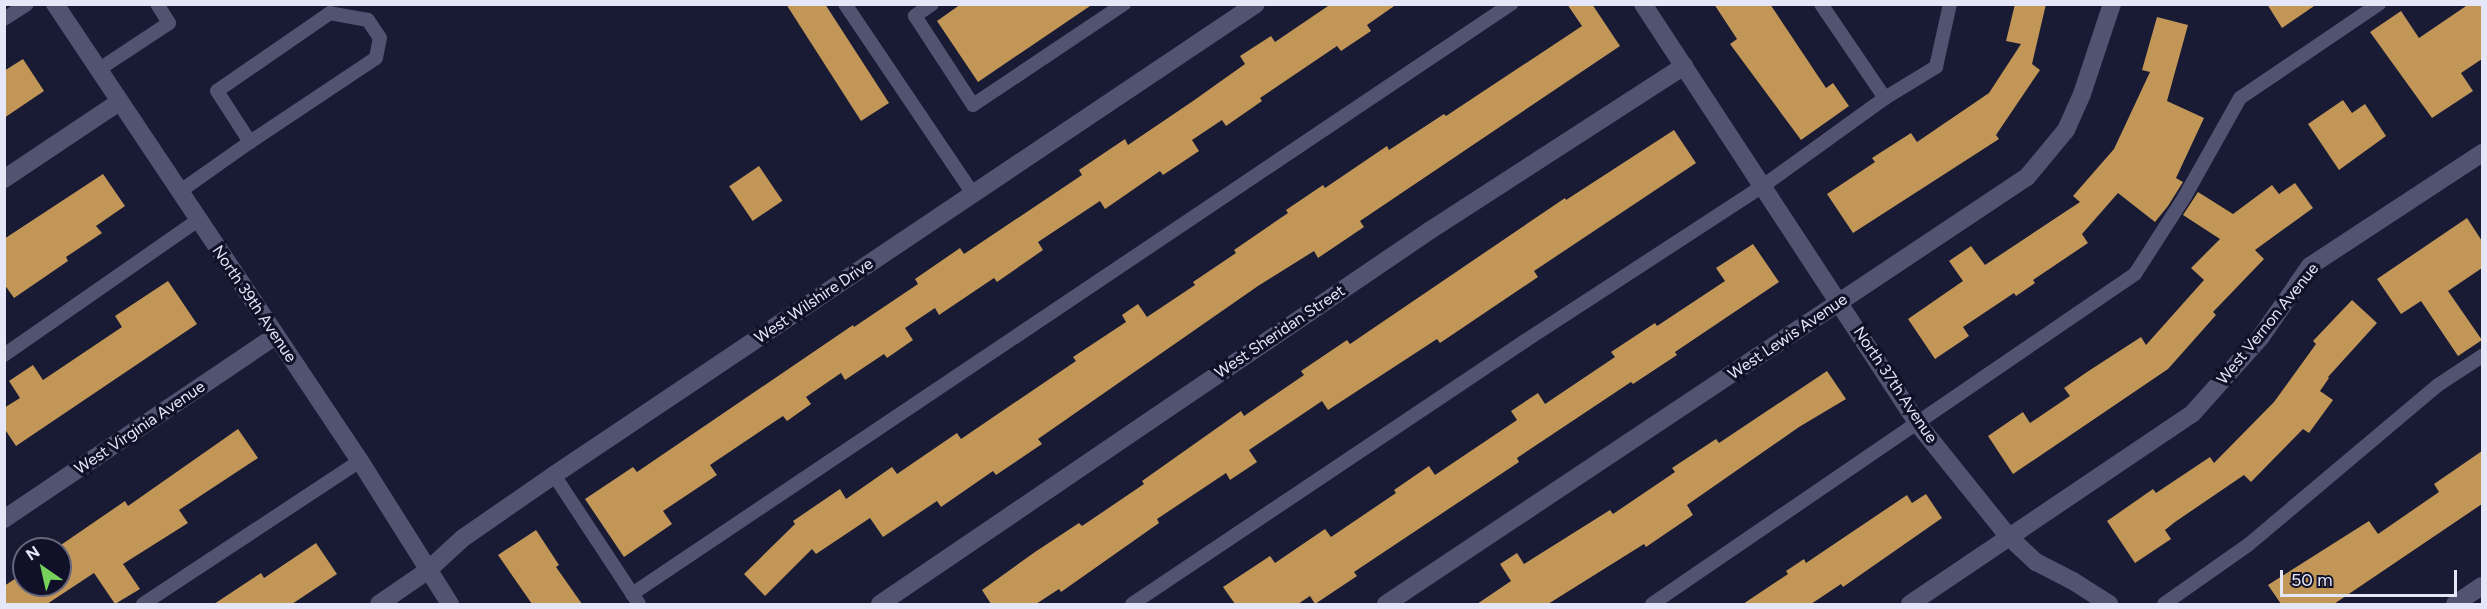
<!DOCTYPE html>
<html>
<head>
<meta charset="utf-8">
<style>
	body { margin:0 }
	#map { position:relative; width:2487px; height:609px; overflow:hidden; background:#191a33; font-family:Figtree,sans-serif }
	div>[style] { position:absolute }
	.building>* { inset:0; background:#c19657; transform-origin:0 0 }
	.service>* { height:14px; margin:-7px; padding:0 7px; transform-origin:7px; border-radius:7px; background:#515371 }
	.minor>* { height:18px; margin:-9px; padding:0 9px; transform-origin:9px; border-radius:9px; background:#515371 }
	.tertiary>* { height:18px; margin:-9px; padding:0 9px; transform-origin:9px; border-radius:9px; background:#515371 }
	span { translate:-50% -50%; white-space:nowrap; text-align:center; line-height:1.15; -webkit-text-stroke:6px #101029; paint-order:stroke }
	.street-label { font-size:16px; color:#e5e7f9 }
	.frame { position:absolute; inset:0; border:6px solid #e5e7f9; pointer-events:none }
	.north { position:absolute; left:12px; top:537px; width:60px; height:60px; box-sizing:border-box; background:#101029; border:2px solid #65667c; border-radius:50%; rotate:326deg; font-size:16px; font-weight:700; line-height:24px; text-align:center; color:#e5e7f9 }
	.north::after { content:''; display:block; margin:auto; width:21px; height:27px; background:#76d25a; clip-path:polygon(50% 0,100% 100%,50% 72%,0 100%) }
	.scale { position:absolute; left:2280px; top:570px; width:177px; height:27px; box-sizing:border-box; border:3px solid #e5e7f9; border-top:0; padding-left:8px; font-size:18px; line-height:21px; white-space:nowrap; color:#e5e7f9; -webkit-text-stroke:4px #101029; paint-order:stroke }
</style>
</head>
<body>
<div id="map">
	<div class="building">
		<div style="clip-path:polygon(786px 4px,825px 4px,889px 103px,861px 121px)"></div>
		<div style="clip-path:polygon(961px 4px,1093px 4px,978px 82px,937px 21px)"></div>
		<div style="clip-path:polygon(1331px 4px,1397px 4px,1367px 25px,1371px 31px,1341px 51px,1337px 46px,1260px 98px,1262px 101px,1226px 126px,1222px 120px,1192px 140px,1199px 151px,1163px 175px,1160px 171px,1105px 209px,1100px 201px,1038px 242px,1043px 250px,997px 282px,994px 278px,939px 315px,935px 308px,905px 328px,913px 340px,887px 358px,884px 354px,845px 380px,841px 373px,806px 397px,811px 404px,787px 421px,783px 416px,710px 465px,717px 475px,663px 511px,672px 524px,624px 557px,585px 499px,633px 467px,637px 472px,853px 325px,854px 327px,918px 284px,915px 279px,960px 248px,964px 254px,1082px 175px,1079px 170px,1125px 139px,1128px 145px,1193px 101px,1245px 64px,1240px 56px,1271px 36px,1275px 42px)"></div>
		<div style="clip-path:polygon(1567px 4px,1592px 4px,1620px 46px,1360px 221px,1364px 227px,1318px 258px,1314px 251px,1258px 286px,1038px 439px,1042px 444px,996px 475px,993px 471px,941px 507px,937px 501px,883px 537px,870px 518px,816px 554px,812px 549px,765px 596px,744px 574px,795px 524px,793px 521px,840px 489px,846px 499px,892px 467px,897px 474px,957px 433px,961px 439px,1076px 361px,1073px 357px,1126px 322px,1122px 315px,1138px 304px,1147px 317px,1195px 285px,1193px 282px,1236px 253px,1234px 250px,1288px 213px,1286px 210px,1323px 185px,1325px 188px,1387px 146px,1389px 150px,1444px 114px,1446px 116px,1582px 26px)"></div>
		<div style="clip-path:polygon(1714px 4px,1770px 4px,1826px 88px,1833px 83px,1849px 106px,1801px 140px,1730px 44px,1737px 39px)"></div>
		<div style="clip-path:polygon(2015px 4px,2046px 4px,2032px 64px,2040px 70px,1996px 135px,1999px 139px,1853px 233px,1827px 194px,1875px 162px,1872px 158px,1911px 133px,1917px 142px,1989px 93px,2021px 44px,2006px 41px)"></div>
		<div style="clip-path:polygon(2267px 4px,2317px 4px,2282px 28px)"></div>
		<div style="clip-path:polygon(2469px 4px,2482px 4px,2482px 59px,2461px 73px,2473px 91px,2432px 118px,2370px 32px,2401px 11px,2419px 38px)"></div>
		<div style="clip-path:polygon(2157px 17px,2188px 25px,2167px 101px,2204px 118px,2176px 178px,2183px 182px,2168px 206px,2155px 222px,2118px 193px,2082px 234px,2088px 243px,2033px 280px,2035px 283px,2016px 296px,2014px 293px,1963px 327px,1969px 336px,1935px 359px,1908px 319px,1963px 281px,1949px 261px,1971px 246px,1985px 265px,2080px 202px,2073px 196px,2114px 149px,2150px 72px,2142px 70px)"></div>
		<div style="clip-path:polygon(23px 59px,44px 91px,4px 118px,4px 71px)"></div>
		<div style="clip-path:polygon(2343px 100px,2352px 113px,2365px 104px,2386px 136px,2339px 170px,2308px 124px)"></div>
		<div style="clip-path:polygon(1674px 130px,1696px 163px,1534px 271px,1538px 277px,1440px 343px,1437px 339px,1328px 410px,1322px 401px,1249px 450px,1257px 462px,1230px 480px,1226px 473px,1157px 519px,1159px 523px,1061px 592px,1059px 589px,1036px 604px,991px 604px,982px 590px,1035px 552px,1079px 523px,1082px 526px,1144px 484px,1142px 481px,1241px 411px,1244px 416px,1304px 375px,1301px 371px,1347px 340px,1350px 344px,1565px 198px,1566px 200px)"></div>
		<div style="left:759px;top:166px;width:42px;height:36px;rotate:56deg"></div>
		<div style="clip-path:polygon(103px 174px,125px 206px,96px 226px,102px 233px,66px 257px,68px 261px,14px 298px,4px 284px,4px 239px)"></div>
		<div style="clip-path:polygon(2295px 183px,2313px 208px,2255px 250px,2264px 259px,2213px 312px,2216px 315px,2168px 369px,2013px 474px,1988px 436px,2023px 412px,2030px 423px,2070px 396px,2064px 388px,2087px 372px,2141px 337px,2146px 345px,2204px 280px,2191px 268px,2220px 239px,2183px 215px,2198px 192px,2233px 214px,2272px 185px,2279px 194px)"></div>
		<div style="clip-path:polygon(2467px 218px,2482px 241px,2482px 268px,2448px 291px,2482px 340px,2458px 356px,2421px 301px,2401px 314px,2377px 279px)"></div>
		<div style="clip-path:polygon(1753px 244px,1779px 282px,1675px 352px,1677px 355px,1633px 384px,1631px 382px,1517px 458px,1519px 462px,1354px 572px,1357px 576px,1315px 604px,1310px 596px,1298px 604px,1235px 604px,1223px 587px,1270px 556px,1275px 563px,1325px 529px,1331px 537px,1396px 493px,1394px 490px,1429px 466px,1435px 475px,1517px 420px,1511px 411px,1538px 393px,1545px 404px,1615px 357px,1611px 352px,1655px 323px,1657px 326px,1725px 281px,1716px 268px)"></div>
		<div style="clip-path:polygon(168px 281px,197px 324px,16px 446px,4px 428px,4px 408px,20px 398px,9px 381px,33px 365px,43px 380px,122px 327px,115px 316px)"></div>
		<div style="clip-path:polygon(2352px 300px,2377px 323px,2328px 377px,2329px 378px,2320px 391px,2333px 400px,2309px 433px,2303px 429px,2251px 482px,2244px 475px,2175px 522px,2165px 530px,2171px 539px,2135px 563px,2107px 521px,2153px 489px,2156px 493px,2210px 457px,2214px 463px,2274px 402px,2316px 344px,2313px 341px)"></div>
		<div style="clip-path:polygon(1827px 371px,1846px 399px,1799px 427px,1687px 505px,1693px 515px,1646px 547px,1644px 544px,1548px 604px,1477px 604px,1511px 581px,1500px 564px,1517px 553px,1524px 564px,1610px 510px,1613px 514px,1675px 472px,1672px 468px,1716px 439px,1719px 443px)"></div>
		<div style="clip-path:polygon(238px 429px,258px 458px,179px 510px,188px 523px,123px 564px,140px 589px,115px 604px,94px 573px,47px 604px,4px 604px,4px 586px,24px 573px,24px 585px,60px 585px,60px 549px,55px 549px,125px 501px,128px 506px)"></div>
		<div style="clip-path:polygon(2482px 451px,2482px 504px,2334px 604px,2281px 604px,2268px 585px,2369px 521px,2378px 534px,2439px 492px,2434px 484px)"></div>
		<div style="clip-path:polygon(1926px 494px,1942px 518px,1843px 587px,1841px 584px,1811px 604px,1743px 604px,1788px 574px,1786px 571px,1804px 559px,1806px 563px,1907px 495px,1912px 503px)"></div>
		<div style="clip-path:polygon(536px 530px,559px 565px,556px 567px,582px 604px,532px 604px,498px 555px)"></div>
		<div style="clip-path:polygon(316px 543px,337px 574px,292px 604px,214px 604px,261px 573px,264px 578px)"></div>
	</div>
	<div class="service">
		<div style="left:845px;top:4px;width:229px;rotate:56deg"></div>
		<div style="left:932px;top:4px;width:21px;rotate:145deg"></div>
		<div style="left:915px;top:16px;width:106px;rotate:56.9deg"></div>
		<div style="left:973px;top:105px;width:182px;rotate:-33.8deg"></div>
		<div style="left:1821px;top:4px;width:114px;rotate:55.8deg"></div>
		<div style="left:4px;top:19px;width:27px;rotate:-33deg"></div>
		<div style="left:98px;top:70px;width:85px;rotate:-33.5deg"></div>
		<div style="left:169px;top:23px;width:22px;rotate:-122deg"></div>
		<div style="left:179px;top:192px;width:87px;rotate:-35.2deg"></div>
		<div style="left:250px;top:142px;width:151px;rotate:-33.7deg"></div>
		<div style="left:376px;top:58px;width:20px;rotate:-79deg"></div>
		<div style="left:380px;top:38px;width:22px;rotate:-124deg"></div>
		<div style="left:368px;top:20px;width:39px;rotate:-170deg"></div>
		<div style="left:330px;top:13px;width:137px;rotate:145.4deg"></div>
		<div style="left:217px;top:91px;width:61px;rotate:57.1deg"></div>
		<div style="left:4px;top:355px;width:236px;rotate:-34.8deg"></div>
		<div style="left:554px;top:475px;width:154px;rotate:56.6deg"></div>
		<div style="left:632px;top:594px;width:1059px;rotate:-33.87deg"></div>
		<div style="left:143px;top:604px;width:260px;rotate:-33.4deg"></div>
		<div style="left:1132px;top:604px;width:473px;rotate:-33.8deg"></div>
		<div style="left:1525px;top:341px;width:284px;rotate:-33.1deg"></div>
		<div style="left:1763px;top:186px;width:150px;rotate:-35.8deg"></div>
		<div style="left:1885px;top:98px;width:60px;rotate:-31.3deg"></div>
		<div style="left:1936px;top:67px;width:65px;rotate:-77.5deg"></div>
		<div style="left:1652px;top:604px;width:585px;rotate:-34.34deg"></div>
		<div style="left:2135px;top:274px;width:93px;rotate:-57.3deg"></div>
		<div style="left:2185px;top:196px;width:112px;rotate:-60.7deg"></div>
		<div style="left:2240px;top:98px;width:168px;rotate:-34.1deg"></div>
		<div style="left:2164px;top:604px;width:103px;rotate:-35.1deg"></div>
		<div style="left:2248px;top:545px;width:248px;rotate:-40.1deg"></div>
		<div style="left:2438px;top:385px;width:53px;rotate:-33.4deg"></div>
	</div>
	<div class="minor">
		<div style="left:1643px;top:4px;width:502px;rotate:56.78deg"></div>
		<div style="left:1918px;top:424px;width:145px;rotate:51.2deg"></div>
		<div style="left:2009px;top:537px;width:37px;rotate:43deg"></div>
		<div style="left:2036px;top:562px;width:42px;rotate:27.2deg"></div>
		<div style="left:2073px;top:581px;width:43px;rotate:32.6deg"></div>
		<div style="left:4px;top:179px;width:138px;rotate:-33.8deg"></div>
		<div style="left:4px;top:519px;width:327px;rotate:-34deg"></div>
		<div style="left:379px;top:604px;width:58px;rotate:-34.5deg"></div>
		<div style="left:427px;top:571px;width:49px;rotate:-42.5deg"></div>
		<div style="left:463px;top:538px;width:111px;rotate:-34.7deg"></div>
		<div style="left:554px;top:475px;width:845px;rotate:-33.86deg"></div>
		<div style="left:880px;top:604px;width:664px;rotate:-34.19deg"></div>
		<div style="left:1429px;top:231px;width:304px;rotate:-32.9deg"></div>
		<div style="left:1386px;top:604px;width:770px;rotate:-33.67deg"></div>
		<div style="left:2027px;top:177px;width:61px;rotate:-50.3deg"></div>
		<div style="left:2066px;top:130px;width:39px;rotate:-66deg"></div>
		<div style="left:2082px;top:94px;width:95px;rotate:-71.6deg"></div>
		<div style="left:1910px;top:604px;width:340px;rotate:-34deg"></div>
		<div style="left:2192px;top:414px;width:102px;rotate:-48.2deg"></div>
		<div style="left:2260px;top:338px;width:88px;rotate:-55.2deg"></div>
		<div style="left:2310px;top:266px;width:206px;rotate:-33.3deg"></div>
	</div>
	<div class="tertiary">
		<div style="left:55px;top:4px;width:549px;rotate:56.28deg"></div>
		<div style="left:360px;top:461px;width:169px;rotate:57.8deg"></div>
		<div style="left:2455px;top:604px;width:32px;rotate:-34deg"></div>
	</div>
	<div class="street-label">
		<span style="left:814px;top:301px;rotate:-34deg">West Wilshire Drive</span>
		<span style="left:254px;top:304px;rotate:56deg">North 39th Avenue</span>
		<span style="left:2268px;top:324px;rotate:-51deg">West Vernon Avenue</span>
		<span style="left:1280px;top:332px;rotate:-34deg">West Sheridan Street</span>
		<span style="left:1788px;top:337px;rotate:-34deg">West Lewis Avenue</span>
		<span style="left:1895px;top:385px;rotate:56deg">North 37th Avenue</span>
		<span style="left:140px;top:428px;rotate:-34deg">West Virginia Avenue</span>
	</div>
	<div class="frame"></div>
	<div class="north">N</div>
	<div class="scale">50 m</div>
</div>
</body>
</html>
